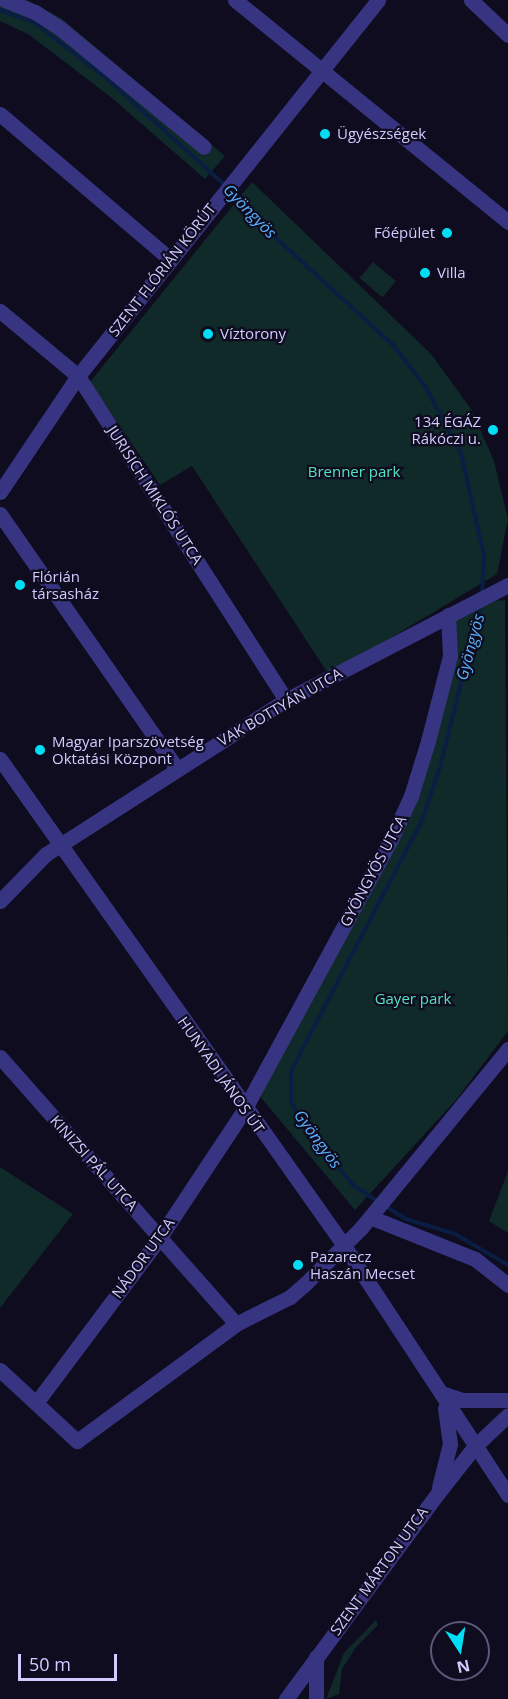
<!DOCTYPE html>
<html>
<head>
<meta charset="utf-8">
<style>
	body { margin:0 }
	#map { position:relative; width:508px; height:1699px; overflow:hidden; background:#0f0c20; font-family:"Open Sans",sans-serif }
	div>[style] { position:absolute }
	.green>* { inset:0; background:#0f2a29; transform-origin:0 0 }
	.stream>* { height:4px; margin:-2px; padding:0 2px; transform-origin:2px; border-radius:2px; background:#091e42 }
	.minor>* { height:15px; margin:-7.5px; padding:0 7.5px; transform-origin:7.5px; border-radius:7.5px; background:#373581 }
	.dots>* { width:16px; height:16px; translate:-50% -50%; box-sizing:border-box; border:3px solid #0f0c20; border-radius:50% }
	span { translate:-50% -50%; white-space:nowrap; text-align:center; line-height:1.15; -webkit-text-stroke:4.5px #0f0c20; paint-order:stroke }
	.poi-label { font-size:15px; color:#d1cbff }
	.left { translate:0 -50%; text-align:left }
	.right { translate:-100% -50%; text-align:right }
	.street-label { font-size:15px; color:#d1cbff }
	.park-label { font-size:15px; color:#53e3be }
	.water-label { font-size:16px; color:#59b3ff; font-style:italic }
	.north { position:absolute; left:430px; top:1621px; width:60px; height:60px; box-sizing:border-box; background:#0f0c20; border:2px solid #5d5879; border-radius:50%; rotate:168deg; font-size:16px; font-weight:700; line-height:24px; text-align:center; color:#d1cbff }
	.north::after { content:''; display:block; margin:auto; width:21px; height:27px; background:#00def6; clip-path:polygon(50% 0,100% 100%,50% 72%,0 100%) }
	.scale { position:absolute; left:18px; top:1654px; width:99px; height:27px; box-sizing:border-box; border:3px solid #d1cbff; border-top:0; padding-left:8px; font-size:18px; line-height:21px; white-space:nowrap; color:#d1cbff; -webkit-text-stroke:4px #0f0c20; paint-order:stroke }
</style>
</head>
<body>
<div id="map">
	<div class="green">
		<div style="clip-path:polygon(0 0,27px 0,61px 18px,225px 156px,205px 179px,112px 98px,28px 34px,0 21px)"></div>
		<div style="clip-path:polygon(252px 182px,431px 354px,471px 409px,494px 461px,508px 519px,497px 574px,329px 675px,192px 466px,160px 485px,90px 382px)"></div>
		<div style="left:373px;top:262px;width:30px;height:21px;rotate:40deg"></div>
		<div style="clip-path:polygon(505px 600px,508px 1031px,456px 1100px,355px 1210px,258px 1094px,387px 846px,429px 740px,449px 626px,476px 603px)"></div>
		<div style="clip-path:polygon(0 1167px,73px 1214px,0 1308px)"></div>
		<div style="clip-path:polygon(508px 1171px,508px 1233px,489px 1221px)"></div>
		<div style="clip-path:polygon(376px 1620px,378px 1625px,356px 1647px,342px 1669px,339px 1694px,326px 1699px,344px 1653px)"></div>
	</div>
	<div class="stream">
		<div style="left:0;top:10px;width:37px;rotate:20deg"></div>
		<div style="left:35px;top:23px;width:90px;rotate:37.8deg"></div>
		<div style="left:106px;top:78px;width:160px;rotate:42deg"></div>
		<div style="left:230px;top:190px;width:65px;rotate:46.2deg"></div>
		<div style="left:275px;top:237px;width:160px;rotate:42.5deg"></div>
		<div style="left:393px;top:345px;width:52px;rotate:52deg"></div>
		<div style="left:425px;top:386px;width:76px;rotate:61.8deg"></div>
		<div style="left:461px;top:453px;width:106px;rotate:77.4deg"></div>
		<div style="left:484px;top:556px;width:38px;rotate:93deg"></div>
		<div style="left:379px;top:1202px;width:31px;rotate:-147deg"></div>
		<div style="left:353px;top:1185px;width:77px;rotate:-129.2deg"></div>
		<div style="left:304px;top:1125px;width:26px;rotate:-119deg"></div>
		<div style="left:291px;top:1102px;width:31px;rotate:-90deg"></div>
		<div style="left:291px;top:1071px;width:283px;rotate:-62.4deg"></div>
		<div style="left:422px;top:820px;width:56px;rotate:-71.2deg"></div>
		<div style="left:440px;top:767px;width:168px;rotate:-75.9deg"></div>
		<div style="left:385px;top:1206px;width:25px;rotate:32deg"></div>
		<div style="left:406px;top:1219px;width:51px;rotate:17deg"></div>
		<div style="left:455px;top:1234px;width:61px;rotate:30.3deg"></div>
	</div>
	<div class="minor">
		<div style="left:5px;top:0;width:32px;rotate:22deg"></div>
		<div style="left:35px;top:12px;width:31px;rotate:33deg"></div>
		<div style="left:61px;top:29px;width:185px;rotate:39.5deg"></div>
		<div style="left:235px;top:0;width:352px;rotate:39.1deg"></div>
		<div style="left:471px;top:0;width:51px;rotate:43.4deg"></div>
		<div style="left:0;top:114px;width:223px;rotate:40.5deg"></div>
		<div style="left:0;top:311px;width:102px;rotate:39.8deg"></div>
		<div style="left:78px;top:376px;width:385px;rotate:57.3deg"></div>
		<div style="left:0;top:492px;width:140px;rotate:-56.1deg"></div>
		<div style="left:78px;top:376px;width:481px;rotate:-51.4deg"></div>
		<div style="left:0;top:514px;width:310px;rotate:55.2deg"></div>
		<div style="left:0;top:759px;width:598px;rotate:54.74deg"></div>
		<div style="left:345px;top:1247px;width:297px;rotate:56.7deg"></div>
		<div style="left:0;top:901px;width:66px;rotate:-45.6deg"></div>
		<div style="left:46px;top:854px;width:285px;rotate:-32.7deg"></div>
		<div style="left:286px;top:700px;width:250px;rotate:-27.4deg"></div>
		<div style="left:0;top:1057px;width:356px;rotate:48.5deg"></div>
		<div style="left:370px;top:1217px;width:113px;rotate:21.8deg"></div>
		<div style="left:475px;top:1259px;width:42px;rotate:38.2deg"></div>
		<div style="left:0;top:1370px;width:105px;rotate:42.7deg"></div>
		<div style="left:77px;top:1441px;width:197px;rotate:-36.3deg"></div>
		<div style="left:236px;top:1324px;width:60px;rotate:-26.6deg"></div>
		<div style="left:290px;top:1297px;width:18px;rotate:-41deg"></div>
		<div style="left:304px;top:1285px;width:81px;rotate:-45deg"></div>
		<div style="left:361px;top:1228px;width:232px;rotate:-50.6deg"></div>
		<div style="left:441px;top:1393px;width:22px;rotate:18deg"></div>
		<div style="left:462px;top:1400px;width:46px"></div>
		<div style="left:36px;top:1403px;width:207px;rotate:-53.2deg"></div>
		<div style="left:160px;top:1237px;width:152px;rotate:-56.5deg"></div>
		<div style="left:244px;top:1110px;width:311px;rotate:-61.5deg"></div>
		<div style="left:392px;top:837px;width:45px;rotate:-65.1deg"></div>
		<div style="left:411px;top:796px;width:58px;rotate:-72.8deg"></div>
		<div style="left:428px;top:741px;width:88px;rotate:-75.5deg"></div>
		<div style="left:450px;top:656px;width:41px;rotate:-92.8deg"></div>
		<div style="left:439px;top:1487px;width:44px;rotate:-75.7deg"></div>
		<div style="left:450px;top:1444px;width:36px;rotate:-98deg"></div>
		<div style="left:286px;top:1699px;width:256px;rotate:-53.6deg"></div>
		<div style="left:438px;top:1493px;width:60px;rotate:-51.8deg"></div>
		<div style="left:475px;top:1446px;width:45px;rotate:-43.2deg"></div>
		<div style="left:316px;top:1699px;width:42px;rotate:-90deg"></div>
	</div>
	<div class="dots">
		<div style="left:325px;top:134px;background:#00def6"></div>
		<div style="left:447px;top:233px;background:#00def6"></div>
		<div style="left:425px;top:273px;background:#00def6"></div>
		<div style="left:208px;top:334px;background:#00def6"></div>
		<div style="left:493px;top:430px;background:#00def6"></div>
		<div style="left:20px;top:585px;background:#00def6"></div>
		<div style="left:40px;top:750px;background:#00def6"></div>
		<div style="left:298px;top:1265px;background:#00def6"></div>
	</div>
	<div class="poi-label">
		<span class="left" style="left:337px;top:134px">Ügyészségek</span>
		<span class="right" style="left:435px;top:233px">Főépület</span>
		<span class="left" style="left:437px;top:273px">Villa</span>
		<span class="left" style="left:220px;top:334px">Víztorony</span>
		<span class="right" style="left:481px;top:430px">134 ÉGÁZ<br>Rákóczi u.</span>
		<span class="left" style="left:32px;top:585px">Flórián<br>társasház</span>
		<span class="left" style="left:52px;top:750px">Magyar Iparszövetség<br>Oktatási Központ</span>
		<span class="left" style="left:310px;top:1265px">Pazarecz<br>Haszán Mecset</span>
	</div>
	<div class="street-label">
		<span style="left:162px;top:270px;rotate:-52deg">SZENT FLÓRIÁN KÖRÚT</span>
		<span style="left:155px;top:495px;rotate:57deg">JURISICH MIKLÓS UTCA</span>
		<span style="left:280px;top:707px;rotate:-30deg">VAK BOTTYÁN UTCA</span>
		<span style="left:373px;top:871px;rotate:-62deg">GYÖNGYÖS UTCA</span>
		<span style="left:221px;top:1075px;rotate:55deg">HUNYADI JÁNOS ÚT</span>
		<span style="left:94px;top:1163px;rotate:48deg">KINIZSI PÁL UTCA</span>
		<span style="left:143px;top:1258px;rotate:-54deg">NÁDOR UTCA</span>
		<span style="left:379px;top:1571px;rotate:-54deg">SZENT MÁRTON UTCA</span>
	</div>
	<div class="park-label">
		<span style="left:354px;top:472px">Brenner park</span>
		<span style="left:413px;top:999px">Gayer park</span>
	</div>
	<div class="water-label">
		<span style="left:250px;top:211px;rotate:46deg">Gyöngyös</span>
		<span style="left:470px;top:647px;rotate:-75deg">Gyöngyös</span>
		<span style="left:318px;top:1139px;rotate:54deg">Gyöngyös</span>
	</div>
	<div class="north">N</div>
	<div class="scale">50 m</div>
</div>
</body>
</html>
